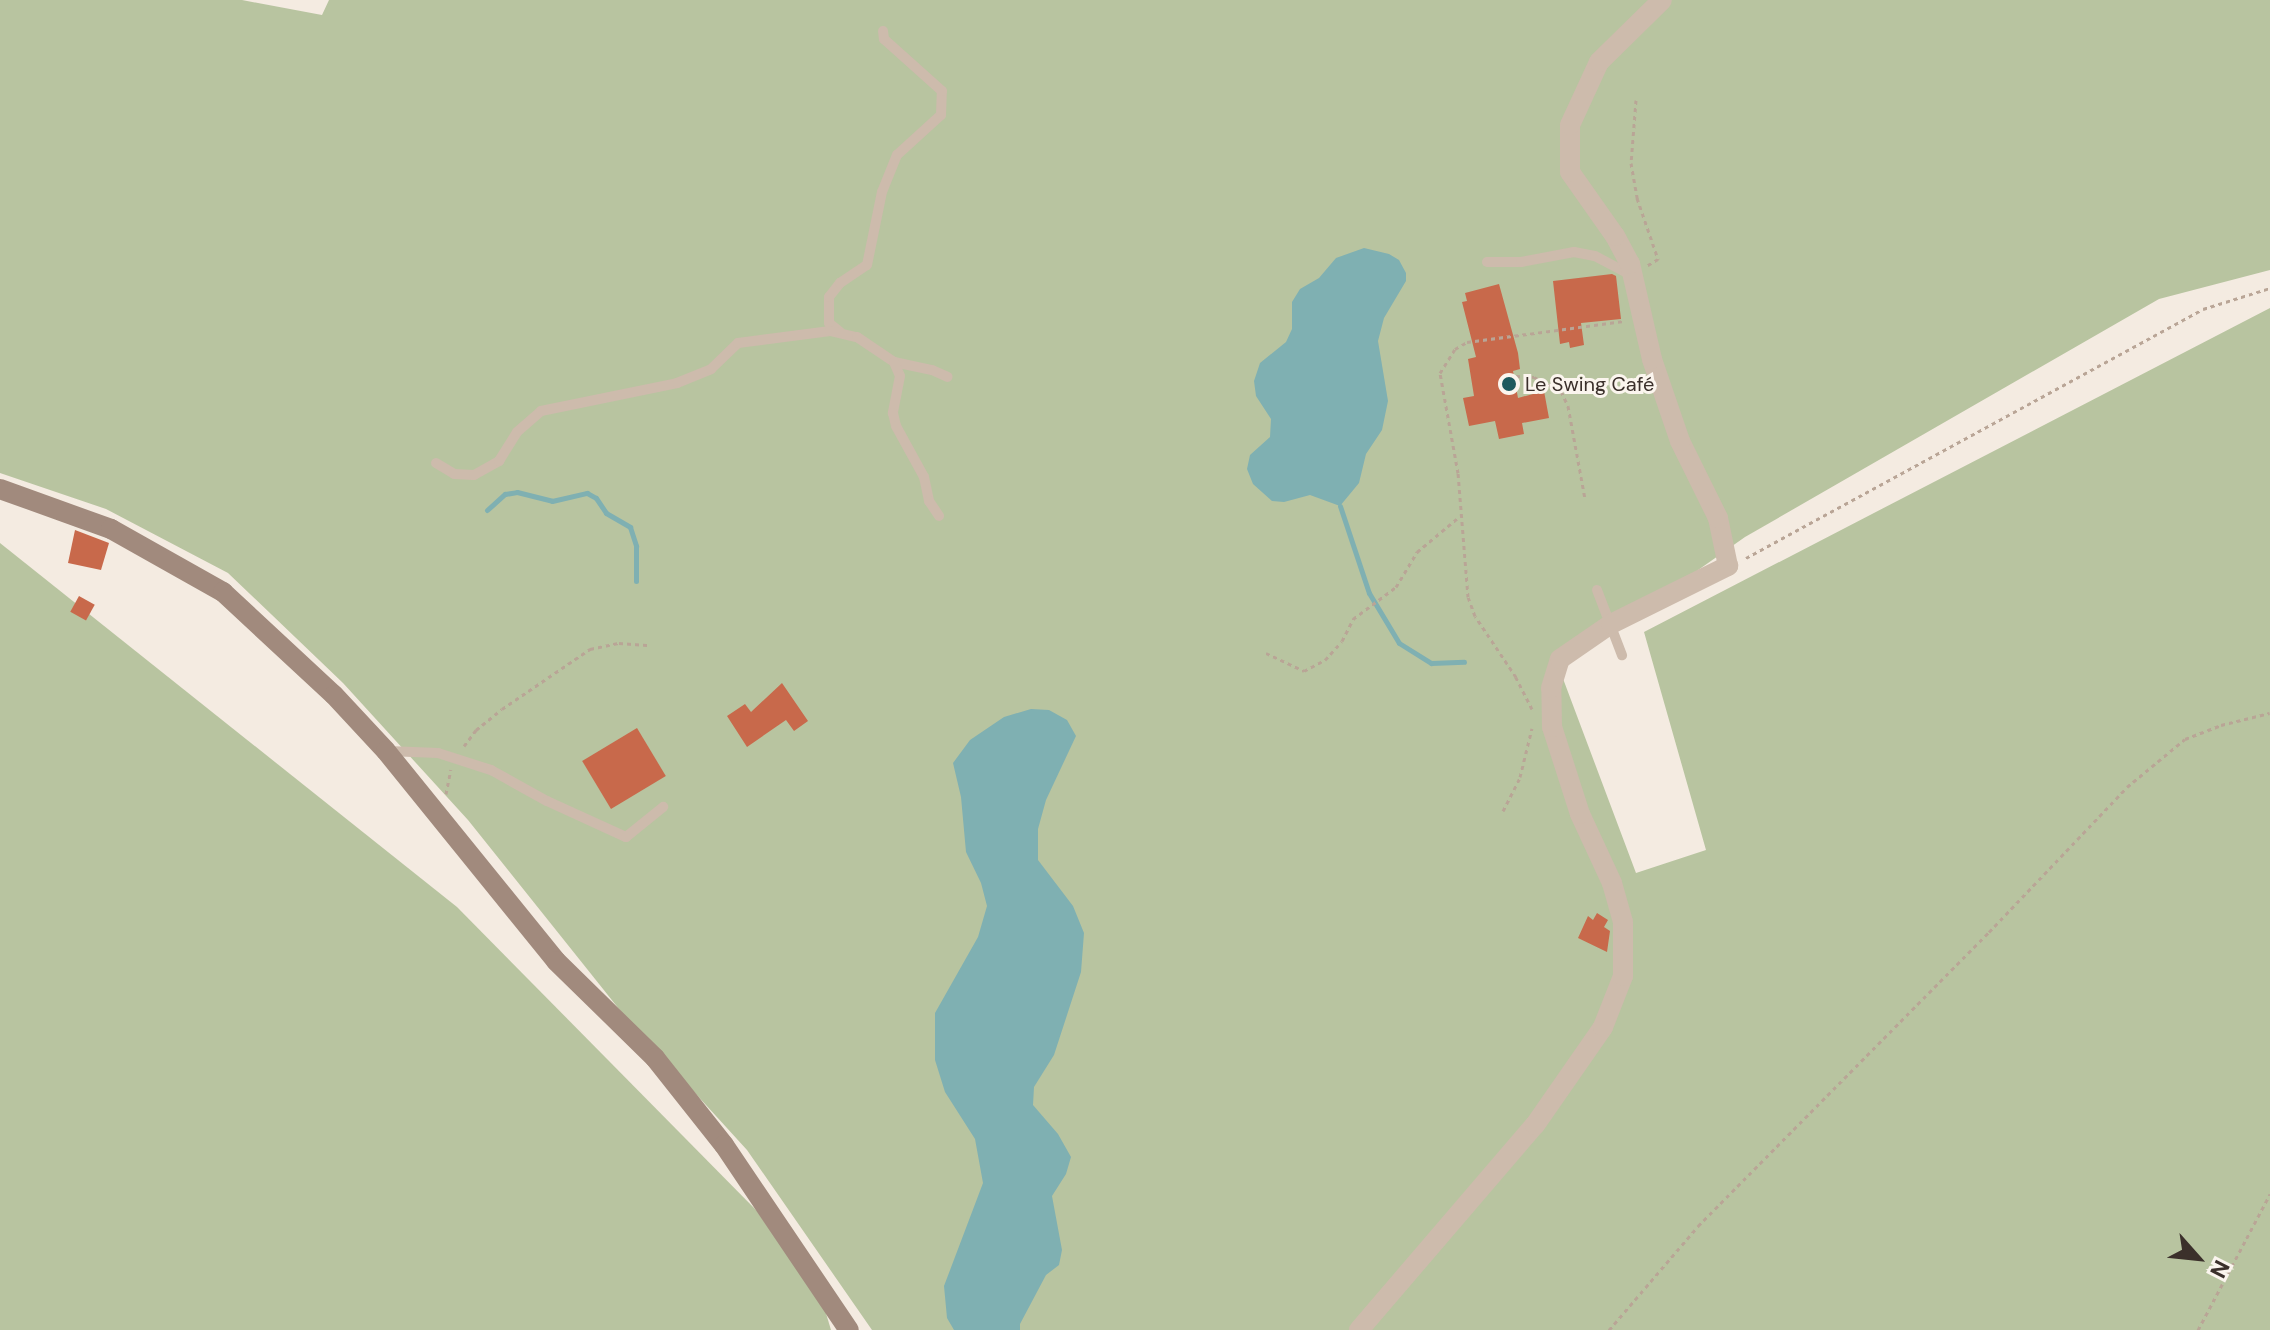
<!DOCTYPE html>
<html>
<head>
<meta charset="utf-8">
<style>
	body { margin:0 }
	#map { position:relative; width:2270px; height:1330px; overflow:hidden; background:#f4ebe1; font-family:"DM Sans",sans-serif }
	div>[style] { position:absolute }
	.green>* { inset:0; background:#b8c4a0 }
	.water>* { inset:0; background:#7fb0b2 }
	.stream>* { height:5px; margin:-2.5px; padding:0 2.5px; transform-origin:2.5px; border-radius:2.5px; background:#7fb0b2 }
	.building>* { inset:0; background:#c8694b; transform-origin:0 0 }
	.path>* { height:3px; margin-top:-1.5px; transform-origin:0; background:repeating-linear-gradient(90deg,#b9a596 0 4px,transparent 0 8px) }
	.lane>* { height:10px; margin:-5px; padding:0 5px; transform-origin:5px; border-radius:5px; background:#cdbbac }
	.street>* { height:20px; margin:-10px; padding:0 10px; transform-origin:10px; border-radius:10px; background:#cdbbac }
	.secondary>* { height:20px; margin:-10px; padding:0 10px; transform-origin:10px; border-radius:10px; background:#a18a7d }
	.dots>* { width:22px; height:22px; translate:-50% -50%; box-sizing:border-box; border:4px solid #fbf5ee; border-radius:50% }
	span { translate:-50% -50%; white-space:nowrap; text-align:center; line-height:1.15; -webkit-text-stroke:6px #fbf5ee; paint-order:stroke }
	.poi-label { font-size:20px; color:#3b302b }
	.left { translate:0 -50%; text-align:left }
	.north { position:absolute; left:2158px; top:1218px; width:80px; height:80px; -webkit-text-stroke:6px #fbf5ee; paint-order:stroke; rotate:117deg; font-size:22px; font-weight:700; line-height:32px; text-align:center; color:#3b302b }
	.north::after { content:''; display:block; margin:auto; width:28px; height:36px; background:#3b302b; clip-path:polygon(50% 0,100% 100%,50% 72%,0 100%) }
</style>
</head>
<body>
<div id="map">
	<div class="green">
		<div style="clip-path:polygon(0 0,242px 0,322px 15px,329px 0,2270px 0,2270px 270px,2159px 299px,1745px 537px,1559px 668px,1636px 873px,1706px 850px,1644px 632px,2270px 308px,2270px 1330px,872px 1330px,747px 1150px,623px 1014px,468px 820px,343px 683px,228px 573px,106px 509px,0 473px)"></div>
		<div style="clip-path:polygon(0 543px,457px 907px,757px 1211px,825px 1310px,831px 1330px,0 1330px)"></div>
	</div>
	<div class="water">
		<div style="clip-path:polygon(1364px 248px,1389px 254px,1399px 260px,1406px 273px,1406px 281px,1384px 318px,1378px 341px,1388px 401px,1382px 430px,1366px 454px,1359px 483px,1340px 506px,1310px 495px,1284px 502px,1272px 501px,1253px 484px,1247px 469px,1250px 455px,1270px 437px,1271px 419px,1256px 396px,1254px 381px,1260px 363px,1286px 342px,1292px 329px,1292px 302px,1300px 289px,1319px 278px,1336px 258px)"></div>
		<div style="clip-path:polygon(1031px 709px,1049px 710px,1067px 720px,1076px 736px,1046px 800px,1038px 829px,1038px 860px,1073px 906px,1084px 933px,1081px 972px,1054px 1055px,1034px 1087px,1033px 1105px,1058px 1134px,1071px 1157px,1066px 1174px,1052px 1196px,1062px 1250px,1059px 1265px,1046px 1275px,1020px 1324px,1020px 1330px,954px 1330px,947px 1318px,944px 1286px,983px 1183px,975px 1139px,945px 1092px,935px 1060px,935px 1013px,978px 937px,987px 906px,981px 883px,966px 852px,961px 797px,953px 763px,970px 740px,1004px 717px)"></div>
	</div>
	<div class="stream">
		<div style="left:1340px;top:506px;width:92px;rotate:71.6deg"></div>
		<div style="left:1369px;top:593px;width:58px;rotate:59deg"></div>
		<div style="left:1399px;top:643px;width:38px;rotate:32deg"></div>
		<div style="left:1431px;top:663px;width:33px;rotate:-2deg"></div>
		<div style="left:487px;top:510px;width:24px;rotate:-42deg"></div>
		<div style="left:505px;top:494px;width:12px;rotate:-9deg"></div>
		<div style="left:517px;top:492px;width:36px;rotate:14deg"></div>
		<div style="left:552px;top:501px;width:36px;rotate:-13deg"></div>
		<div style="left:587px;top:493px;width:10px;rotate:29deg"></div>
		<div style="left:596px;top:498px;width:18px;rotate:56deg"></div>
		<div style="left:606px;top:513px;width:28px;rotate:30deg"></div>
		<div style="left:630px;top:527px;width:20px;rotate:72deg"></div>
		<div style="left:636px;top:546px;width:35px;rotate:90deg"></div>
	</div>
	<div class="building">
		<div style="clip-path:polygon(1612px 274px,1616px 276px,1621px 319px,1581px 323px,1584px 345px,1570px 348px,1569px 342px,1560px 344px,1553px 281px)"></div>
		<div style="clip-path:polygon(1499px 284px,1518px 353px,1520px 369px,1513px 371px,1518px 398px,1544px 391px,1549px 418px,1522px 423px,1524px 434px,1499px 439px,1495px 421px,1469px 426px,1463px 398px,1474px 396px,1468px 359px,1476px 357px,1462px 302px,1467px 301px,1465px 293px)"></div>
		<div style="clip-path:polygon(75px 530px,109px 543px,101px 570px,68px 563px)"></div>
		<div style="left:79px;top:596px;width:18px;height:18px;rotate:29deg"></div>
		<div style="clip-path:polygon(782px 683px,808px 721px,794px 731px,786px 720px,747px 747px,727px 716px,745px 704px,751px 712px)"></div>
		<div style="left:637px;top:728px;width:56px;height:64px;rotate:59deg"></div>
		<div style="clip-path:polygon(1597px 913px,1608px 920px,1604px 927px,1610px 931px,1607px 952px,1578px 938px,1588px 916px,1593px 920px)"></div>
	</div>
	<div class="path">
		<div style="left:1636px;top:100px;width:63px;rotate:94.5deg"></div>
		<div style="left:1631px;top:163px;width:36px;rotate:80deg"></div>
		<div style="left:1637px;top:198px;width:65px;rotate:71deg"></div>
		<div style="left:1658px;top:259px;width:12px;rotate:149deg"></div>
		<div style="left:1516px;top:376px;width:18px;rotate:3deg"></div>
		<div style="left:1534px;top:377px;width:30px;rotate:27deg"></div>
		<div style="left:1561px;top:391px;width:17px;rotate:65deg"></div>
		<div style="left:1568px;top:406px;width:95px;rotate:79.6deg"></div>
		<div style="left:1746px;top:558px;width:520px;rotate:-28.58deg"></div>
		<div style="left:2203px;top:309px;width:70px;rotate:-17.4deg"></div>
		<div style="left:1266px;top:653px;width:42px;rotate:25.3deg"></div>
		<div style="left:1304px;top:671px;width:24px;rotate:-28deg"></div>
		<div style="left:1325px;top:660px;width:25px;rotate:-48deg"></div>
		<div style="left:1342px;top:641px;width:25px;rotate:-63deg"></div>
		<div style="left:1353px;top:619px;width:54px;rotate:-36.7deg"></div>
		<div style="left:1396px;top:587px;width:41px;rotate:-59deg"></div>
		<div style="left:1417px;top:552px;width:56px;rotate:-39.9deg"></div>
		<div style="left:1532px;top:709px;width:36px;rotate:-117deg"></div>
		<div style="left:1516px;top:677px;width:73px;rotate:-123.9deg"></div>
		<div style="left:1475px;top:616px;width:20px;rotate:-110deg"></div>
		<div style="left:1468px;top:597px;width:124px;rotate:-94.6deg"></div>
		<div style="left:1458px;top:473px;width:102px;rotate:-100.2deg"></div>
		<div style="left:1440px;top:373px;width:28px;rotate:-58deg"></div>
		<div style="left:1455px;top:349px;width:14px;rotate:-30deg"></div>
		<div style="left:1467px;top:342px;width:158px;rotate:-7.6deg"></div>
		<div style="left:464px;top:746px;width:20px;rotate:-53deg"></div>
		<div style="left:476px;top:730px;width:33px;rotate:-39deg"></div>
		<div style="left:502px;top:709px;width:107px;rotate:-34.3deg"></div>
		<div style="left:590px;top:649px;width:30px;rotate:-12deg"></div>
		<div style="left:619px;top:643px;width:31px;rotate:4deg"></div>
		<div style="left:446px;top:794px;width:25px;rotate:-79deg"></div>
		<div style="left:1503px;top:811px;width:38px;rotate:-63deg"></div>
		<div style="left:1520px;top:777px;width:50px;rotate:-76.2deg"></div>
		<div style="left:1609px;top:1330px;width:137px;rotate:-49.4deg"></div>
		<div style="left:1698px;top:1226px;width:414px;rotate:-45.3deg"></div>
		<div style="left:1989px;top:932px;width:200px;rotate:-46.4deg"></div>
		<div style="left:2127px;top:787px;width:75px;rotate:-39.6deg"></div>
		<div style="left:2185px;top:739px;width:39px;rotate:-21deg"></div>
		<div style="left:2221px;top:725px;width:50px;rotate:-13.8deg"></div>
		<div style="left:2198px;top:1330px;width:154px;rotate:-62.1deg"></div>
	</div>
	<div class="lane">
		<div style="left:1487px;top:262px;width:34px"></div>
		<div style="left:1521px;top:262px;width:54px;rotate:-10.7deg"></div>
		<div style="left:1574px;top:252px;width:21px;rotate:11deg"></div>
		<div style="left:1595px;top:256px;width:41px;rotate:27.8deg"></div>
		<div style="left:840px;top:332px;width:14px;rotate:-141deg"></div>
		<div style="left:829px;top:323px;width:26px;rotate:-90deg"></div>
		<div style="left:829px;top:297px;width:18px;rotate:-52deg"></div>
		<div style="left:840px;top:283px;width:32px;rotate:-34deg"></div>
		<div style="left:867px;top:265px;width:75px;rotate:-78.4deg"></div>
		<div style="left:882px;top:192px;width:40px;rotate:-68deg"></div>
		<div style="left:897px;top:155px;width:59px;rotate:-42.3deg"></div>
		<div style="left:941px;top:115px;width:24px;rotate:-88deg"></div>
		<div style="left:942px;top:91px;width:78px;rotate:-138.1deg"></div>
		<div style="left:884px;top:39px;width:8px;rotate:-97deg"></div>
		<div style="left:894px;top:362px;width:39px;rotate:12deg"></div>
		<div style="left:932px;top:370px;width:17px;rotate:24deg"></div>
		<div style="left:436px;top:463px;width:21px;rotate:31deg"></div>
		<div style="left:454px;top:474px;width:20px;rotate:3deg"></div>
		<div style="left:474px;top:475px;width:29px;rotate:-29deg"></div>
		<div style="left:499px;top:461px;width:34px;rotate:-58deg"></div>
		<div style="left:517px;top:432px;width:32px;rotate:-41deg"></div>
		<div style="left:541px;top:411px;width:139px;rotate:-11.6deg"></div>
		<div style="left:677px;top:383px;width:37px;rotate:-22deg"></div>
		<div style="left:711px;top:369px;width:37px;rotate:-44deg"></div>
		<div style="left:738px;top:343px;width:93px;rotate:-7.4deg"></div>
		<div style="left:830px;top:331px;width:28px;rotate:13deg"></div>
		<div style="left:857px;top:337px;width:45px;rotate:34deg"></div>
		<div style="left:894px;top:362px;width:15px;rotate:67deg"></div>
		<div style="left:900px;top:376px;width:38px;rotate:101deg"></div>
		<div style="left:893px;top:413px;width:13px;rotate:77deg"></div>
		<div style="left:896px;top:426px;width:58px;rotate:61.2deg"></div>
		<div style="left:924px;top:477px;width:25px;rotate:78deg"></div>
		<div style="left:929px;top:501px;width:18px;rotate:56deg"></div>
		<div style="left:1597px;top:590px;width:70px;rotate:69deg"></div>
		<div style="left:388px;top:751px;width:50px;rotate:2.3deg"></div>
		<div style="left:438px;top:753px;width:56px;rotate:17.8deg"></div>
		<div style="left:491px;top:770px;width:64px;rotate:29deg"></div>
		<div style="left:547px;top:801px;width:87px;rotate:24.5deg"></div>
		<div style="left:626px;top:837px;width:48px;rotate:-39deg"></div>
	</div>
	<div class="street">
		<div style="left:1359px;top:1330px;width:270px;rotate:-49.4deg"></div>
		<div style="left:1535px;top:1125px;width:119px;rotate:-55.2deg"></div>
		<div style="left:1603px;top:1027px;width:55px;rotate:-68.6deg"></div>
		<div style="left:1623px;top:976px;width:54px;rotate:-90deg"></div>
		<div style="left:1623px;top:922px;width:41px;rotate:-105.8deg"></div>
		<div style="left:1612px;top:883px;width:76px;rotate:-114.9deg"></div>
		<div style="left:1580px;top:814px;width:91px;rotate:-107.8deg"></div>
		<div style="left:1552px;top:727px;width:39px;rotate:-91deg"></div>
		<div style="left:1551px;top:688px;width:30px;rotate:-73deg"></div>
		<div style="left:1560px;top:659px;width:62px;rotate:-34.5deg"></div>
		<div style="left:1611px;top:624px;width:131px;rotate:-26.4deg"></div>
		<div style="left:1728px;top:566px;width:49px;rotate:-101.8deg"></div>
		<div style="left:1718px;top:518px;width:86px;rotate:-116.3deg"></div>
		<div style="left:1680px;top:441px;width:87px;rotate:-108.9deg"></div>
		<div style="left:1652px;top:359px;width:98px;rotate:-103deg"></div>
		<div style="left:1630px;top:264px;width:32px;rotate:-118deg"></div>
		<div style="left:1615px;top:236px;width:78px;rotate:-125.1deg"></div>
		<div style="left:1570px;top:172px;width:47px;rotate:-90deg"></div>
		<div style="left:1570px;top:125px;width:69px;rotate:-65.3deg"></div>
		<div style="left:1599px;top:62px;width:88px;rotate:-44.5deg"></div>
	</div>
	<div class="secondary">
		<div style="left:0;top:489px;width:118px;rotate:19.8deg"></div>
		<div style="left:111px;top:529px;width:129px;rotate:29.4deg"></div>
		<div style="left:223px;top:592px;width:151px;rotate:42.9deg"></div>
		<div style="left:334px;top:695px;width:76px;rotate:47.1deg"></div>
		<div style="left:386px;top:751px;width:270px;rotate:51deg"></div>
		<div style="left:556px;top:961px;width:139px;rotate:44.4deg"></div>
		<div style="left:655px;top:1058px;width:111px;rotate:51.6deg"></div>
		<div style="left:724px;top:1145px;width:223px;rotate:56deg"></div>
	</div>
	<div class="dots">
		<div style="left:1509px;top:384px;background:#1f5a5e"></div>
	</div>
	<div class="poi-label">
		<span class="left" style="left:1525px;top:384px">Le Swing Café</span>
	</div>
	<div class="north">N</div>
</div>
</body>
</html>
